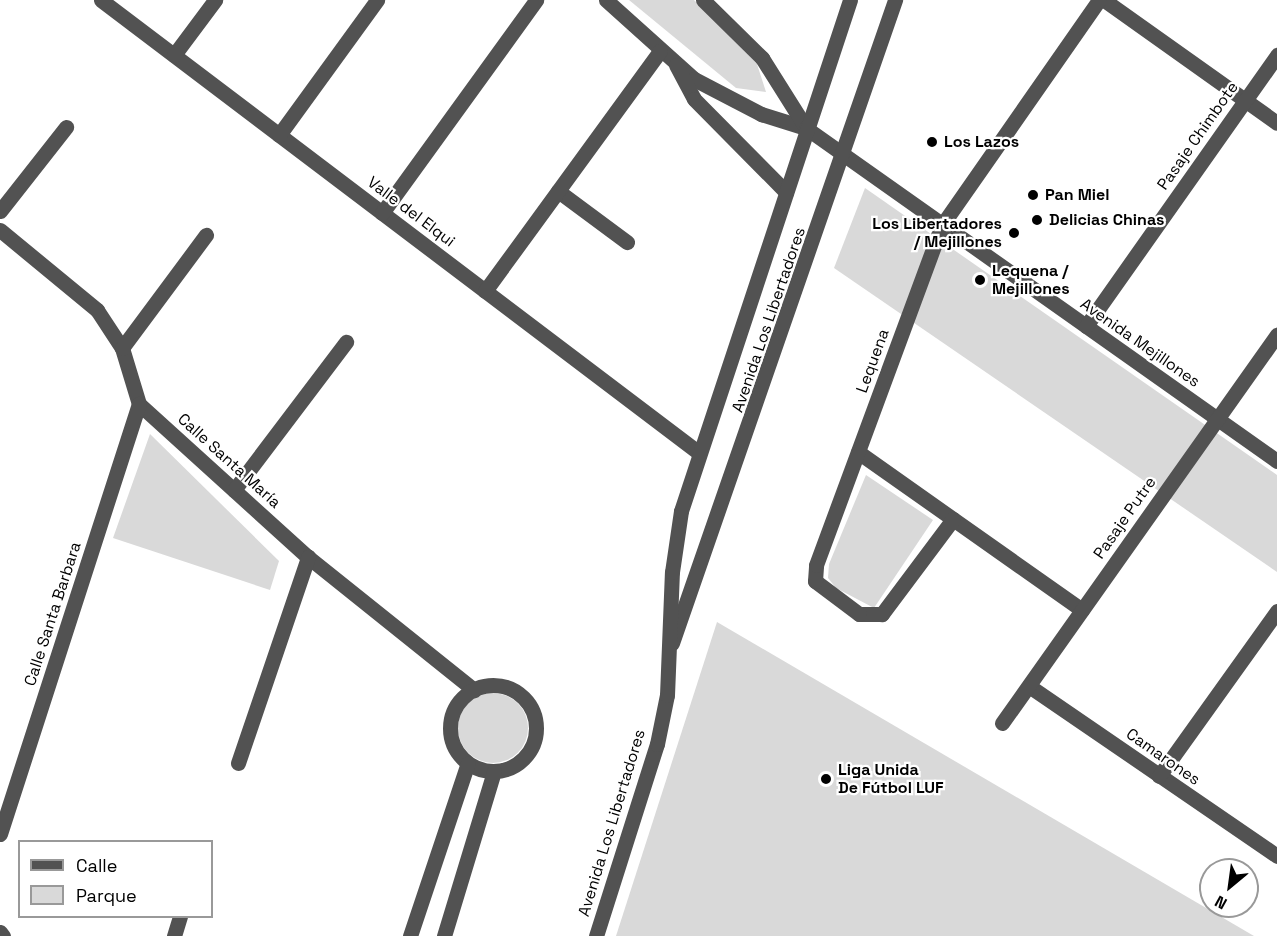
<!DOCTYPE html>
<html>
<head>
<meta charset="utf-8">
<style>
	body { margin:0 }
	#map { position:relative; width:1277px; height:936px; overflow:hidden; background:#fff; font-family:"Space Grotesk",sans-serif }
	div>[style] { position:absolute }
	.green>* { inset:0; background:#d9d9d9 }
	.round { border-radius:50% }
	.minor>* { height:15px; margin:-7.5px; padding:0 7.5px; transform-origin:7.5px; border-radius:7.5px; background:#525252 }
	.minor>.ring { margin:-7.5px; padding:0; box-sizing:content-box; background:none; border:15px solid #525252; border-radius:50% }
	.dots>* { width:16px; height:16px; translate:-50% -50%; box-sizing:border-box; border:3px solid #fff; border-radius:50% }
	span { translate:-50% -50%; white-space:nowrap; text-align:center; line-height:1.15; -webkit-text-stroke:4.5px #fff; paint-order:stroke }
	.street-label { font-size:16px; color:#000 }
	.poi-label { font-size:16px; color:#000; font-weight:700 }
	.left { translate:0 -50%; text-align:left }
	.right { translate:-100% -50%; text-align:right }
	.legend { position:absolute; left:18px; top:840px; width:195px; height:78px; box-sizing:border-box; background:#fff; border:2px solid #999; margin:0; padding:8px 10px; list-style:none; font-size:18px; color:#000 }
	.legend li { display:flex; align-items:center; gap:12px; height:30px }
	.legend b { width:30px; border:2px solid #999 }
	.north { position:absolute; left:1199px; top:858px; width:60px; height:60px; box-sizing:border-box; background:#fff; border:2px solid #999; border-radius:50%; rotate:209deg; font-size:16px; font-weight:700; line-height:24px; text-align:center; color:#000 }
	.north::after { content:''; display:block; margin:auto; width:21px; height:27px; background:#000; clip-path:polygon(50% 0,100% 100%,50% 72%,0 100%) }
</style>
</head>
<body>
<div id="map">
	<div class="green">
		<div style="clip-path:polygon(629px 0,694px 0,756px 61px,766px 92px,736px 88px)"></div>
		<div style="clip-path:polygon(865px 188px,1277px 475px,1277px 572px,834px 268px)"></div>
		<div style="clip-path:polygon(150px 434px,279px 561px,270px 590px,113px 538px)"></div>
		<div style="clip-path:polygon(866px 475px,933px 520px,874px 608px,836px 588px,828px 578px,829px 564px)"></div>
		<div style="clip-path:polygon(717px 622px,1254px 936px,616px 936px)"></div>
		<div class="round" style="left:458px;top:693px;width:70px;height:70px"></div>
	</div>
	<div class="minor">
		<div style="left:101px;top:0;width:750px;rotate:37.14deg"></div>
		<div style="left:606px;top:0;width:118px;rotate:41.9deg"></div>
		<div style="left:694px;top:79px;width:76px;rotate:27.6deg"></div>
		<div style="left:761px;top:114px;width:47px;rotate:17.3deg"></div>
		<div style="left:703px;top:0;width:83px;rotate:44.5deg"></div>
		<div style="left:762px;top:58px;width:83px;rotate:57.8deg"></div>
		<div style="left:806px;top:128px;width:577px;rotate:35.26deg"></div>
		<div style="left:1104px;top:0;width:212px;rotate:35.4deg"></div>
		<div style="left:174px;top:55px;width:69px;rotate:-53.3deg"></div>
		<div style="left:676px;top:65px;width:38px;rotate:62deg"></div>
		<div style="left:694px;top:99px;width:131px;rotate:45.3deg"></div>
		<div style="left:279px;top:135px;width:167px;rotate:-54deg"></div>
		<div style="left:558px;top:191px;width:86px;rotate:36.5deg"></div>
		<div style="left:0;top:211px;width:107px;rotate:-51.8deg"></div>
		<div style="left:382px;top:213px;width:263px;rotate:-54.1deg"></div>
		<div style="left:0;top:230px;width:126px;rotate:39.5deg"></div>
		<div style="left:97px;top:310px;width:45px;rotate:56.7deg"></div>
		<div style="left:122px;top:348px;width:59px;rotate:73.1deg"></div>
		<div style="left:139px;top:404px;width:228px;rotate:42.2deg"></div>
		<div style="left:308px;top:557px;width:213px;rotate:38.7deg"></div>
		<div style="left:485px;top:291px;width:297px;rotate:-53.9deg"></div>
		<div style="left:1086px;top:326px;width:332px;rotate:-54.8deg"></div>
		<div style="left:122px;top:348px;width:141px;rotate:-53.4deg"></div>
		<div style="left:858px;top:452px;width:274px;rotate:35.2deg"></div>
		<div style="left:234px;top:490px;width:186px;rotate:-52.9deg"></div>
		<div style="left:953px;top:519px;width:119px;rotate:126.8deg"></div>
		<div style="left:882px;top:614px;width:23px;rotate:180deg"></div>
		<div style="left:859px;top:614px;width:55px;rotate:-143.1deg"></div>
		<div style="left:815px;top:581px;width:16px;rotate:-86deg"></div>
		<div style="left:816px;top:565px;width:363px;rotate:-69.7deg"></div>
		<div style="left:942px;top:225px;width:274px;rotate:-55.1deg"></div>
		<div style="left:672px;top:643px;width:681px;rotate:-70.87deg"></div>
		<div class="ring" style="left:450px;top:685px;width:71px;height:71px"></div>
		<div style="left:1029px;top:686px;width:301px;rotate:34.4deg"></div>
		<div style="left:1002px;top:723px;width:476px;rotate:-54.7deg"></div>
		<div style="left:238px;top:763px;width:218px;rotate:-71.2deg"></div>
		<div style="left:1159px;top:776px;width:203px;rotate:-54.4deg"></div>
		<div style="left:0;top:834px;width:452px;rotate:-72.1deg"></div>
		<div style="left:0;top:932px;width:5px;rotate:53deg"></div>
		<div style="left:174px;top:936px;width:21px;rotate:-73deg"></div>
		<div style="left:410px;top:936px;width:182px;rotate:-71.5deg"></div>
		<div style="left:444px;top:936px;width:172px;rotate:-73.1deg"></div>
		<div style="left:596px;top:936px;width:201px;rotate:-72.4deg"></div>
		<div style="left:657px;top:744px;width:50px;rotate:-78.5deg"></div>
		<div style="left:667px;top:695px;width:123px;rotate:-87.7deg"></div>
		<div style="left:672px;top:572px;width:62px;rotate:-81.6deg"></div>
		<div style="left:681px;top:511px;width:538px;rotate:-71.7deg"></div>
	</div>
	<div class="dots">
		<div style="left:932px;top:142px;background:#000"></div>
		<div style="left:1033px;top:195px;background:#000"></div>
		<div style="left:1037px;top:220px;background:#000"></div>
		<div style="left:1014px;top:233px;background:#000"></div>
		<div style="left:980px;top:280px;background:#000"></div>
		<div style="left:826px;top:779px;background:#000"></div>
	</div>
	<div class="street-label">
		<span style="left:1198px;top:136px;rotate:-55deg">Pasaje Chimbote</span>
		<span style="left:411px;top:212px;rotate:37deg">Valle del Elqui</span>
		<span style="left:769px;top:320px;rotate:-71deg">Avenida Los Libertadores</span>
		<span style="left:1140px;top:343px;rotate:35deg">Avenida Mejillones</span>
		<span style="left:873px;top:361px;rotate:-70deg">Lequena</span>
		<span style="left:229px;top:461px;rotate:42deg">Calle Santa María</span>
		<span style="left:1125px;top:518px;rotate:-55deg">Pasaje Putre</span>
		<span style="left:53px;top:614px;rotate:-72deg">Calle Santa Barbara</span>
		<span style="left:1163px;top:757px;rotate:35deg">Camarones</span>
		<span style="left:612px;top:823px;rotate:-73deg">Avenida Los Libertadores</span>
	</div>
	<div class="poi-label">
		<span class="left" style="left:944px;top:142px">Los Lazos</span>
		<span class="left" style="left:1045px;top:195px">Pan Miel</span>
		<span class="left" style="left:1049px;top:220px">Delicias Chinas</span>
		<span class="right" style="left:1002px;top:233px">Los Libertadores<br>/ Mejillones</span>
		<span class="left" style="left:992px;top:280px">Lequena /<br>Mejillones</span>
		<span class="left" style="left:838px;top:779px">Liga Unida<br>De Fútbol LUF</span>
	</div>
	<ul class="legend">
	<li><b style="height:8px;background:#525252"></b>Calle</li>
	<li><b style="height:16px;background:#d9d9d9"></b>Parque</li>
	</ul>
	<div class="north">N</div>
</div>
</body>
</html>
